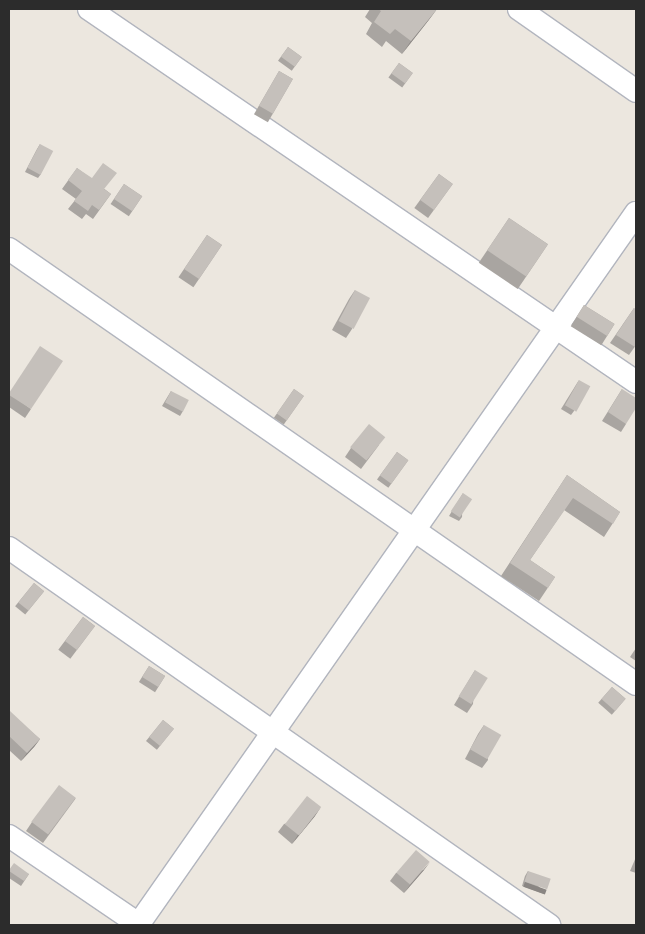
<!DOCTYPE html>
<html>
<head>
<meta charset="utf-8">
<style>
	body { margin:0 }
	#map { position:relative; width:645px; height:934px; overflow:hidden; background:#ece7df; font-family:Helvetica,sans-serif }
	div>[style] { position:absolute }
	.roads { filter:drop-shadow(1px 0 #b2b5be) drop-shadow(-1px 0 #b2b5be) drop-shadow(0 1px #b2b5be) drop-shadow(0 -1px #b2b5be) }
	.street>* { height:22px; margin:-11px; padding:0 11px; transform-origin:11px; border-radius:11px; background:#fff }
	.wall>* { inset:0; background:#a9a5a1; transform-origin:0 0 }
	.shaded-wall>* { inset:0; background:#8a8683; transform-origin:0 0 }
	.building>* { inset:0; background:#c5c0bb; transform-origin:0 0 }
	span { translate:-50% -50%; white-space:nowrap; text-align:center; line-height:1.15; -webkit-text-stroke:4.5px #fff; paint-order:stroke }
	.frame { position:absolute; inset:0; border:10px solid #2c2c2c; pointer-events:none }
</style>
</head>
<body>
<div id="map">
	<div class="roads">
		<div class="street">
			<div style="left:89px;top:9px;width:662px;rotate:34.29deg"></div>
			<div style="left:519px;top:9px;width:143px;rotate:35deg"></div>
			<div style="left:9px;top:249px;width:763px;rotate:34.75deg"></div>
			<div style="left:9px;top:548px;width:659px;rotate:34.92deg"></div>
			<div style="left:9px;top:836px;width:158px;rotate:34.2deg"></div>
			<div style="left:138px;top:925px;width:869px;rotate:-55.03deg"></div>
		</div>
	</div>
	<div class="wall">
		<div style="clip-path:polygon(370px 9px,437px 9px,428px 21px,402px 54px,386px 41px,382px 47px,366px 34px,372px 23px,365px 17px)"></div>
		<div style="left:288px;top:47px;width:17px;height:17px;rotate:36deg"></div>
		<div style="left:399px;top:63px;width:17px;height:18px;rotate:36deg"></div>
		<div style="left:279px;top:71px;width:16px;height:50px;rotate:30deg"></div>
		<div style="clip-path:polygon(40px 144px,41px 174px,38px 178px,25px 172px,37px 149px)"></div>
		<div style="clip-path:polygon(77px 168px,111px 194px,93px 219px,86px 214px,82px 219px,68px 209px,76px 199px,62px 189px)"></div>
		<div style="left:439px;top:174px;width:17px;height:42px;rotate:36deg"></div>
		<div style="left:124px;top:184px;width:22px;height:24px;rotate:34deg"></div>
		<div style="left:509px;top:218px;width:47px;height:54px;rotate:34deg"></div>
		<div style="left:207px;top:235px;width:18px;height:51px;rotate:34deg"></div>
		<div style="clip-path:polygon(355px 290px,352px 329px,346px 338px,332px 330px,349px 299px)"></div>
		<div style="left:584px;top:305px;width:36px;height:25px;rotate:32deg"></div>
		<div style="clip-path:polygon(634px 308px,636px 345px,629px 355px,610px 343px)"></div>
		<div style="clip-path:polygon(579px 380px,574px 411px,571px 415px,561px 409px)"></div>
		<div style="left:294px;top:389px;width:12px;height:35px;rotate:35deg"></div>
		<div style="clip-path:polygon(622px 389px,626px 424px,621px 432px,602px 421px)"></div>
		<div style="clip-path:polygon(171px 391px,183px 411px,180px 416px,162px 406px)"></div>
		<div style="clip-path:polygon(9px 393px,31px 409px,25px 418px,9px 407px)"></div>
		<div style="clip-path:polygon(379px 445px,361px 469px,345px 457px,351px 448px)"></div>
		<div style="left:397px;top:452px;width:14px;height:34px;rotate:36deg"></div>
		<div style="clip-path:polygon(567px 475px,620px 512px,604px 537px,564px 510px,530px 560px,555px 577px,539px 601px,501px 576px)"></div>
		<div style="clip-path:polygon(463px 493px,462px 517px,459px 521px,449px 516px)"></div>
		<div style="left:34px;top:583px;width:13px;height:30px;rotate:39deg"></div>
		<div style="left:83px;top:617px;width:15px;height:41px;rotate:37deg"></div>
		<div style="clip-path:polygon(636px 648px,636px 661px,630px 657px)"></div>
		<div style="left:149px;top:666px;width:19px;height:19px;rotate:32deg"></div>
		<div style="clip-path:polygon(475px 670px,473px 704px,467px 713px,454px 705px)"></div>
		<div style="left:612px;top:687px;width:18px;height:21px;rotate:41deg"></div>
		<div style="clip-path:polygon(9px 713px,40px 739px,34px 747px,21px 761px,9px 750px)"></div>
		<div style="left:163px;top:720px;width:14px;height:27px;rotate:39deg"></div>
		<div style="clip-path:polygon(484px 725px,488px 760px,482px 768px,465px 759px,478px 734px)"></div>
		<div style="clip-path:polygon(76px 798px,43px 843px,26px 831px,32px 822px)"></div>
		<div style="clip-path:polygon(315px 816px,292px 844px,278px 832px,284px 824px)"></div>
		<div style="clip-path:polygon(636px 857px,636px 873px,630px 871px)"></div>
		<div style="clip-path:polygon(9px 870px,29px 874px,21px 886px,9px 878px)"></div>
		<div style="clip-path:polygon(424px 870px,404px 893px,390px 881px,396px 873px)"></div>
		<div style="clip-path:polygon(528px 871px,544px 894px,522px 886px,525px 876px)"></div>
	</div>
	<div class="shaded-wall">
		<div style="clip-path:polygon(437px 9px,428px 21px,402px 54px,411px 41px)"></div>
		<div style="clip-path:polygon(40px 739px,34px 747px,21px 761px,27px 753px)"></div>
		<div style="clip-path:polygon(321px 807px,315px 816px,292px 844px,298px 835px)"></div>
		<div style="clip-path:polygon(430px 862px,424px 870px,404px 893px,410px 885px)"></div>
		<div style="left:525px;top:882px;width:23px;height:5px;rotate:20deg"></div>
	</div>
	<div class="building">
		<div style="clip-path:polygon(378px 9px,437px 9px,411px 41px,395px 29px,390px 34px,374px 22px,381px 11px)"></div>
		<div style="left:288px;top:47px;width:17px;height:12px;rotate:36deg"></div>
		<div style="left:399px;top:63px;width:17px;height:13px;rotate:36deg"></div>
		<div style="left:279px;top:71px;width:16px;height:40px;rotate:30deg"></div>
		<div style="left:40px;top:144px;width:15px;height:27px;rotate:28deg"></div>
		<div style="clip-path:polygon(103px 163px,117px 173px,104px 189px,111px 194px,99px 210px,92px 205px,88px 211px,74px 201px,82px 191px,68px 180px,77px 168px,92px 178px)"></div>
		<div style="left:439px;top:174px;width:17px;height:32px;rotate:36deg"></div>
		<div style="left:124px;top:184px;width:22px;height:18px;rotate:34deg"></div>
		<div style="left:509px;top:218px;width:47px;height:39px;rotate:34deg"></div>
		<div style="left:207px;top:235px;width:18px;height:41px;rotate:34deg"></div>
		<div style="left:355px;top:290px;width:17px;height:35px;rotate:28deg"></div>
		<div style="left:584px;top:305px;width:36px;height:14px;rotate:32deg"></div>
		<div style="clip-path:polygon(634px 308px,636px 309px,636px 345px,635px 347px,616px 335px)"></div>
		<div style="clip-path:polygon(40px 346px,63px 361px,31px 409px,9px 395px,9px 393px)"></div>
		<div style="left:579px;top:380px;width:13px;height:29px;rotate:29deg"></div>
		<div style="left:294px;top:389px;width:12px;height:30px;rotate:35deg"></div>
		<div style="clip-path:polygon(622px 389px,636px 398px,636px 408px,626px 424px,608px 412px)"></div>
		<div style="left:171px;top:391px;width:20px;height:13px;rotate:27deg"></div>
		<div style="left:369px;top:424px;width:21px;height:30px;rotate:39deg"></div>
		<div style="left:397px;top:452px;width:14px;height:29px;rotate:36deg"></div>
		<div style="clip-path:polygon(567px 475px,620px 512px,613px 524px,573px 498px,530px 560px,555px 577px,548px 588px,510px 563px)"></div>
		<div style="left:463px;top:493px;width:11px;height:22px;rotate:34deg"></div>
		<div style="left:34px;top:583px;width:13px;height:25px;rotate:39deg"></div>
		<div style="left:83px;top:617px;width:15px;height:30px;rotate:37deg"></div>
		<div style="left:149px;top:666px;width:19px;height:13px;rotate:32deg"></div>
		<div style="left:475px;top:670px;width:15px;height:31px;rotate:32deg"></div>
		<div style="left:612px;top:687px;width:18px;height:16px;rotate:41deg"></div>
		<div style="clip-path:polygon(10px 711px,40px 739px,27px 753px,9px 736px,9px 713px)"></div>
		<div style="left:163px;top:720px;width:14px;height:22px;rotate:39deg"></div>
		<div style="left:484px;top:725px;width:20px;height:28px;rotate:30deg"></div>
		<div style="left:59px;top:785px;width:21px;height:46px;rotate:37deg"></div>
		<div style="left:307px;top:796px;width:18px;height:36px;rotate:38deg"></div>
		<div style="left:416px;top:850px;width:18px;height:30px;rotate:41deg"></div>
		<div style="clip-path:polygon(14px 863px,29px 874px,24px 881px,9px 871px,9px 870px)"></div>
		<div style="left:528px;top:871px;width:24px;height:11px;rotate:19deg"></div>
	</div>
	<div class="frame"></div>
</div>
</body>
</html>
